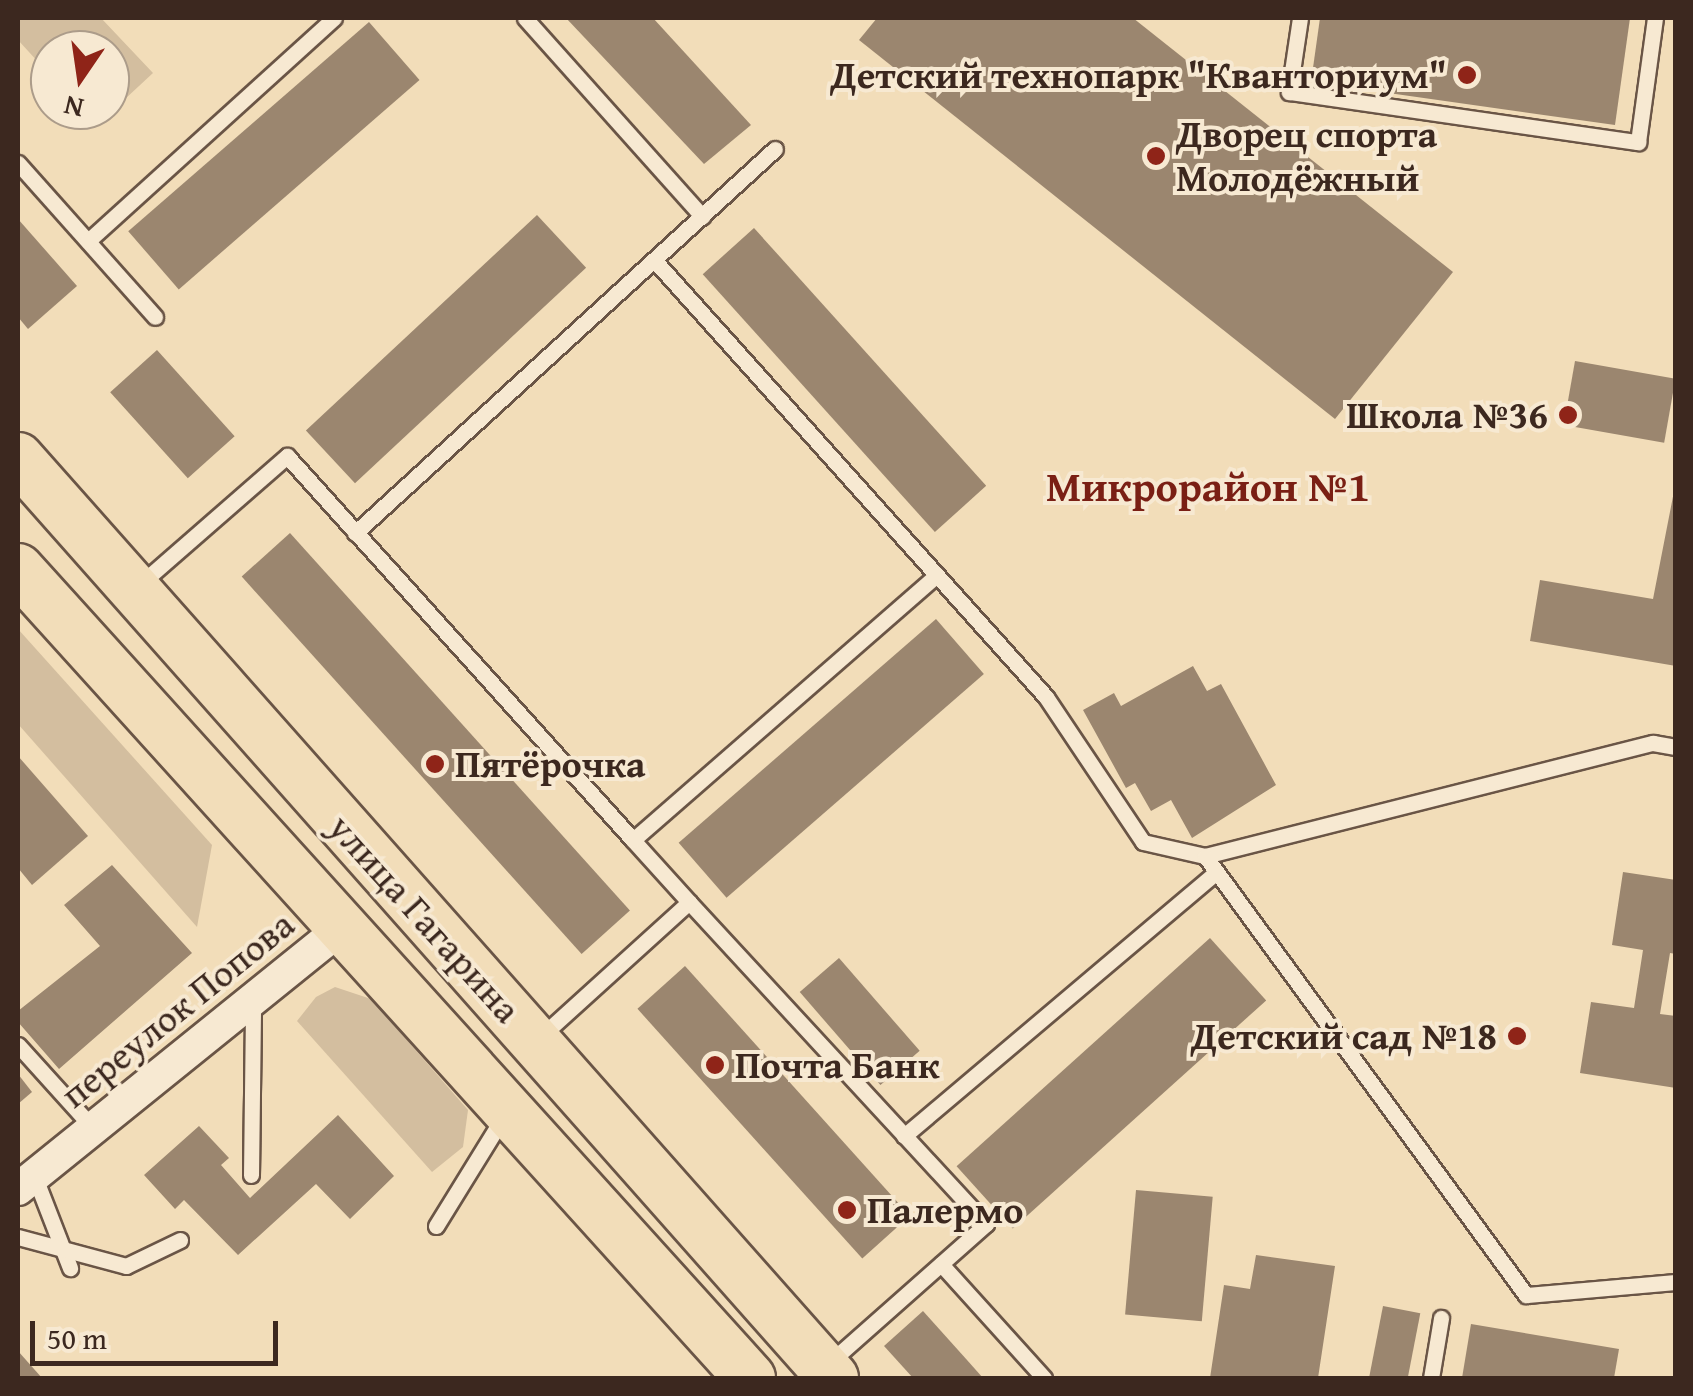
<!DOCTYPE html>
<html>
<head>
<meta charset="utf-8">
<style>
	body { margin:0 }
	#map { position:relative; width:1693px; height:1396px; overflow:hidden; background:#f2ddb9; font-family:"Gentium Book Plus",serif }
	div>[style] { position:absolute }
	.green>* { inset:0; background:#d3be9f }
	.building>* { inset:0; background:#9b866f; transform-origin:0 0 }
	.roads { filter:drop-shadow(2px 0 #6a5546) drop-shadow(-2px 0 #6a5546) drop-shadow(0 2px #6a5546) drop-shadow(0 -2px #6a5546) }
	.service>* { height:15px; margin:-7.5px; padding:0 7.5px; transform-origin:7.5px; border-radius:7.5px; background:#f7e9d2 }
	.minor>* { height:32px; margin:-16px; padding:0 16px; transform-origin:16px; border-radius:16px; background:#f7e9d2 }
	.primary>* { height:50px; margin:-25px; padding:0 25px; transform-origin:25px; border-radius:25px; background:#f2ddb9 }
	.dots>* { width:28px; height:28px; translate:-50% -50%; box-sizing:border-box; border:5px solid #f7e9d2; border-radius:50% }
	span { translate:-50% -50%; white-space:nowrap; text-align:center; line-height:1.15; -webkit-text-stroke:8px #f7e9d2; paint-order:stroke }
	.poi-label { font-size:38px; color:#3c281f; font-weight:700 }
	.right { translate:-100% -50%; text-align:right }
	.left { translate:0 -50%; text-align:left }
	.street-label { font-size:38px; color:#3c281f }
	.quarter-label { font-size:42px; color:#7a1f14; font-weight:700 }
	.frame { position:absolute; inset:0; border:20px solid #3c281f; pointer-events:none }
	.north { position:absolute; left:30px; top:30px; width:100px; height:100px; box-sizing:border-box; background:#f7e9d2; border:2px solid #ac9c8a; border-radius:50%; rotate:193deg; font-size:28px; font-weight:700; line-height:40px; text-align:center; color:#3c281f }
	.north::after { content:''; display:block; margin:auto; width:35px; height:45px; background:#8f2418; clip-path:polygon(50% 0,100% 100%,50% 72%,0 100%) }
	.scale { position:absolute; left:30px; top:1321px; width:248px; height:45px; box-sizing:border-box; border:5px solid #3c281f; border-top:0; padding-left:12px; font-size:30px; line-height:35px; white-space:nowrap; color:#3c281f; -webkit-text-stroke:8px #f7e9d2; paint-order:stroke }
</style>
</head>
<body>
<div id="map">
	<div class="green">
		<div style="clip-path:polygon(18px 18px,101px 18px,153px 73px,97px 125px,82px 110px,110px 110px,110px 50px,50px 50px,50px 75px,18px 40px)"></div>
		<div style="clip-path:polygon(18px 629px,212px 845px,197px 927px,18px 724px)"></div>
		<div style="clip-path:polygon(335px 987px,371px 999px,468px 1110px,463px 1147px,432px 1172px,297px 1021px,316px 997px)"></div>
	</div>
	<div class="building">
		<div style="clip-path:polygon(566px 18px,653px 18px,751px 125px,704px 164px)"></div>
		<div style="clip-path:polygon(877px 18px,1133px 18px,1453px 272px,1335px 419px,859px 40px)"></div>
		<div style="clip-path:polygon(1320px 18px,1630px 18px,1615px 125px,1311px 82px)"></div>
		<div style="left:369px;top:22px;width:77px;height:319px;rotate:49deg"></div>
		<div style="left:537px;top:215px;width:72px;height:316px;rotate:47deg"></div>
		<div style="clip-path:polygon(18px 219px,77px 286px,28px 329px,18px 317px)"></div>
		<div style="left:754px;top:228px;width:347px;height:69px;rotate:48deg"></div>
		<div style="left:157px;top:350px;width:116px;height:63px;rotate:48deg"></div>
		<div style="left:1575px;top:361px;width:102px;height:65px;rotate:10deg"></div>
		<div style="clip-path:polygon(1676px 481px,1676px 666px,1530px 641px,1540px 580px,1653px 599px)"></div>
		<div style="left:290px;top:533px;width:508px;height:65px;rotate:48deg"></div>
		<div style="left:936px;top:619px;width:73px;height:341px;rotate:49deg"></div>
		<div style="clip-path:polygon(1193px 666px,1207px 691px,1221px 684px,1276px 785px,1192px 838px,1171px 800px,1151px 811px,1135px 783px,1126px 788px,1083px 710px,1114px 693px,1121px 706px)"></div>
		<div style="clip-path:polygon(18px 756px,88px 836px,32px 885px,18px 868px)"></div>
		<div style="clip-path:polygon(112px 865px,192px 953px,59px 1069px,18px 1022px,18px 1011px,100px 946px,64px 905px)"></div>
		<div style="clip-path:polygon(1623px 872px,1676px 880px,1676px 954px,1670px 953px,1660px 1014px,1676px 1016px,1676px 1088px,1580px 1073px,1591px 1002px,1634px 1008px,1643px 950px,1612px 945px)"></div>
		<div style="left:1210px;top:938px;width:84px;height:341px;rotate:48deg"></div>
		<div style="left:839px;top:958px;width:123px;height:52px;rotate:49deg"></div>
		<div style="left:685px;top:966px;width:336px;height:64px;rotate:48deg"></div>
		<div style="clip-path:polygon(18px 1074px,32px 1092px,18px 1104px)"></div>
		<div style="clip-path:polygon(338px 1115px,394px 1176px,350px 1219px,316px 1184px,238px 1255px,184px 1200px,175px 1209px,144px 1175px,199px 1126px,229px 1158px,221px 1165px,250px 1198px)"></div>
		<div style="left:1136px;top:1190px;width:77px;height:125px;rotate:5deg"></div>
		<div style="clip-path:polygon(1256px 1255px,1335px 1266px,1318px 1378px,1210px 1378px,1224px 1285px,1250px 1289px)"></div>
		<div style="left:1383px;top:1306px;width:38px;height:73px;rotate:11deg"></div>
		<div style="clip-path:polygon(923px 1311px,967px 1360px,983px 1378px,913px 1378px,884px 1346px)"></div>
		<div style="clip-path:polygon(1471px 1324px,1619px 1349px,1614px 1378px,1462px 1378px)"></div>
		<div style="clip-path:polygon(18px 1351px,42px 1378px,18px 1378px)"></div>
	</div>
	<div class="roads">
		<div class="service">
			<div style="left:525px;top:18px;width:266px;rotate:48.2deg"></div>
			<div style="left:1300px;top:18px;width:75px;rotate:98.5deg"></div>
			<div style="left:1289px;top:92px;width:353px;rotate:8.2deg"></div>
			<div style="left:1638px;top:142px;width:125px;rotate:-82.2deg"></div>
			<div style="left:18px;top:163px;width:206px;rotate:48.3deg"></div>
			<div style="left:88px;top:241px;width:332px;rotate:-42.2deg"></div>
			<div style="left:656px;top:262px;width:584px;rotate:48.12deg"></div>
			<div style="left:1046px;top:697px;width:174px;rotate:56.2deg"></div>
			<div style="left:1143px;top:842px;width:64px;rotate:12.7deg"></div>
			<div style="left:1205px;top:856px;width:462px;rotate:-14.2deg"></div>
			<div style="left:1653px;top:743px;width:23px;rotate:10deg"></div>
			<div style="left:355px;top:533px;width:569px;rotate:-42.44deg"></div>
			<div style="left:138px;top:586px;width:198px;rotate:-41.1deg"></div>
			<div style="left:287px;top:456px;width:517px;rotate:47.98deg"></div>
			<div style="left:1205px;top:856px;width:544px;rotate:53.83deg"></div>
			<div style="left:1526px;top:1295px;width:151px;rotate:-5deg"></div>
			<div style="left:689px;top:902px;width:438px;rotate:47.3deg"></div>
			<div style="left:986px;top:1224px;width:208px;rotate:138.5deg"></div>
			<div style="left:538px;top:1039px;width:204px;rotate:-42.2deg"></div>
			<div style="left:689px;top:902px;width:84px;rotate:-132.1deg"></div>
			<div style="left:633px;top:840px;width:403px;rotate:-41.1deg"></div>
			<div style="left:18px;top:1045px;width:112px;rotate:47.9deg"></div>
			<div style="left:904px;top:1136px;width:409px;rotate:-40.2deg"></div>
			<div style="left:34px;top:1175px;width:100px;rotate:68.8deg"></div>
			<div style="left:251px;top:1175px;width:175px;rotate:-89.3deg"></div>
			<div style="left:436px;top:1226px;width:129px;rotate:-58.3deg"></div>
			<div style="left:18px;top:1237px;width:112px;rotate:15deg"></div>
			<div style="left:126px;top:1266px;width:60px;rotate:-25.7deg"></div>
			<div style="left:941px;top:1264px;width:154px;rotate:47.9deg"></div>
			<div style="left:1431px;top:1378px;width:61px;rotate:-80.5deg"></div>
		</div>
		<div class="minor">
			<div style="left:18px;top:1189px;width:412px;rotate:-38.9deg"></div>
		</div>
		<div class="primary">
			<div style="left:18px;top:458px;width:1229px;rotate:48.46deg"></div>
			<div style="left:18px;top:569px;width:1091px;rotate:47.86deg"></div>
		</div>
	</div>
	<div class="dots">
		<div style="left:1467px;top:75px;background:#8f2418"></div>
		<div style="left:1156px;top:156px;background:#8f2418"></div>
		<div style="left:1568px;top:415px;background:#8f2418"></div>
		<div style="left:435px;top:764px;background:#8f2418"></div>
		<div style="left:1517px;top:1036px;background:#8f2418"></div>
		<div style="left:715px;top:1065px;background:#8f2418"></div>
		<div style="left:847px;top:1210px;background:#8f2418"></div>
	</div>
	<div class="poi-label">
		<span class="right" style="left:1447px;top:75px">Детский технопарк "Кванториум"</span>
		<span class="left" style="left:1176px;top:156px">Дворец спорта<br>Молодёжный</span>
		<span class="right" style="left:1548px;top:415px">Школа №36</span>
		<span class="left" style="left:455px;top:764px">Пятёрочка</span>
		<span class="right" style="left:1497px;top:1036px">Детский сад №18</span>
		<span class="left" style="left:735px;top:1065px">Почта Банк</span>
		<span class="left" style="left:867px;top:1210px">Палермо</span>
	</div>
	<div class="street-label">
		<span style="left:425px;top:918px;rotate:48deg">улица Гагарина</span>
		<span style="left:177px;top:1009px;rotate:-39deg">переулок Попова</span>
	</div>
	<div class="quarter-label">
		<span style="left:1208px;top:486px">Микрорайон №1</span>
	</div>
	<div class="frame"></div>
	<div class="north">N</div>
	<div class="scale">50 m</div>
</div>
</body>
</html>
